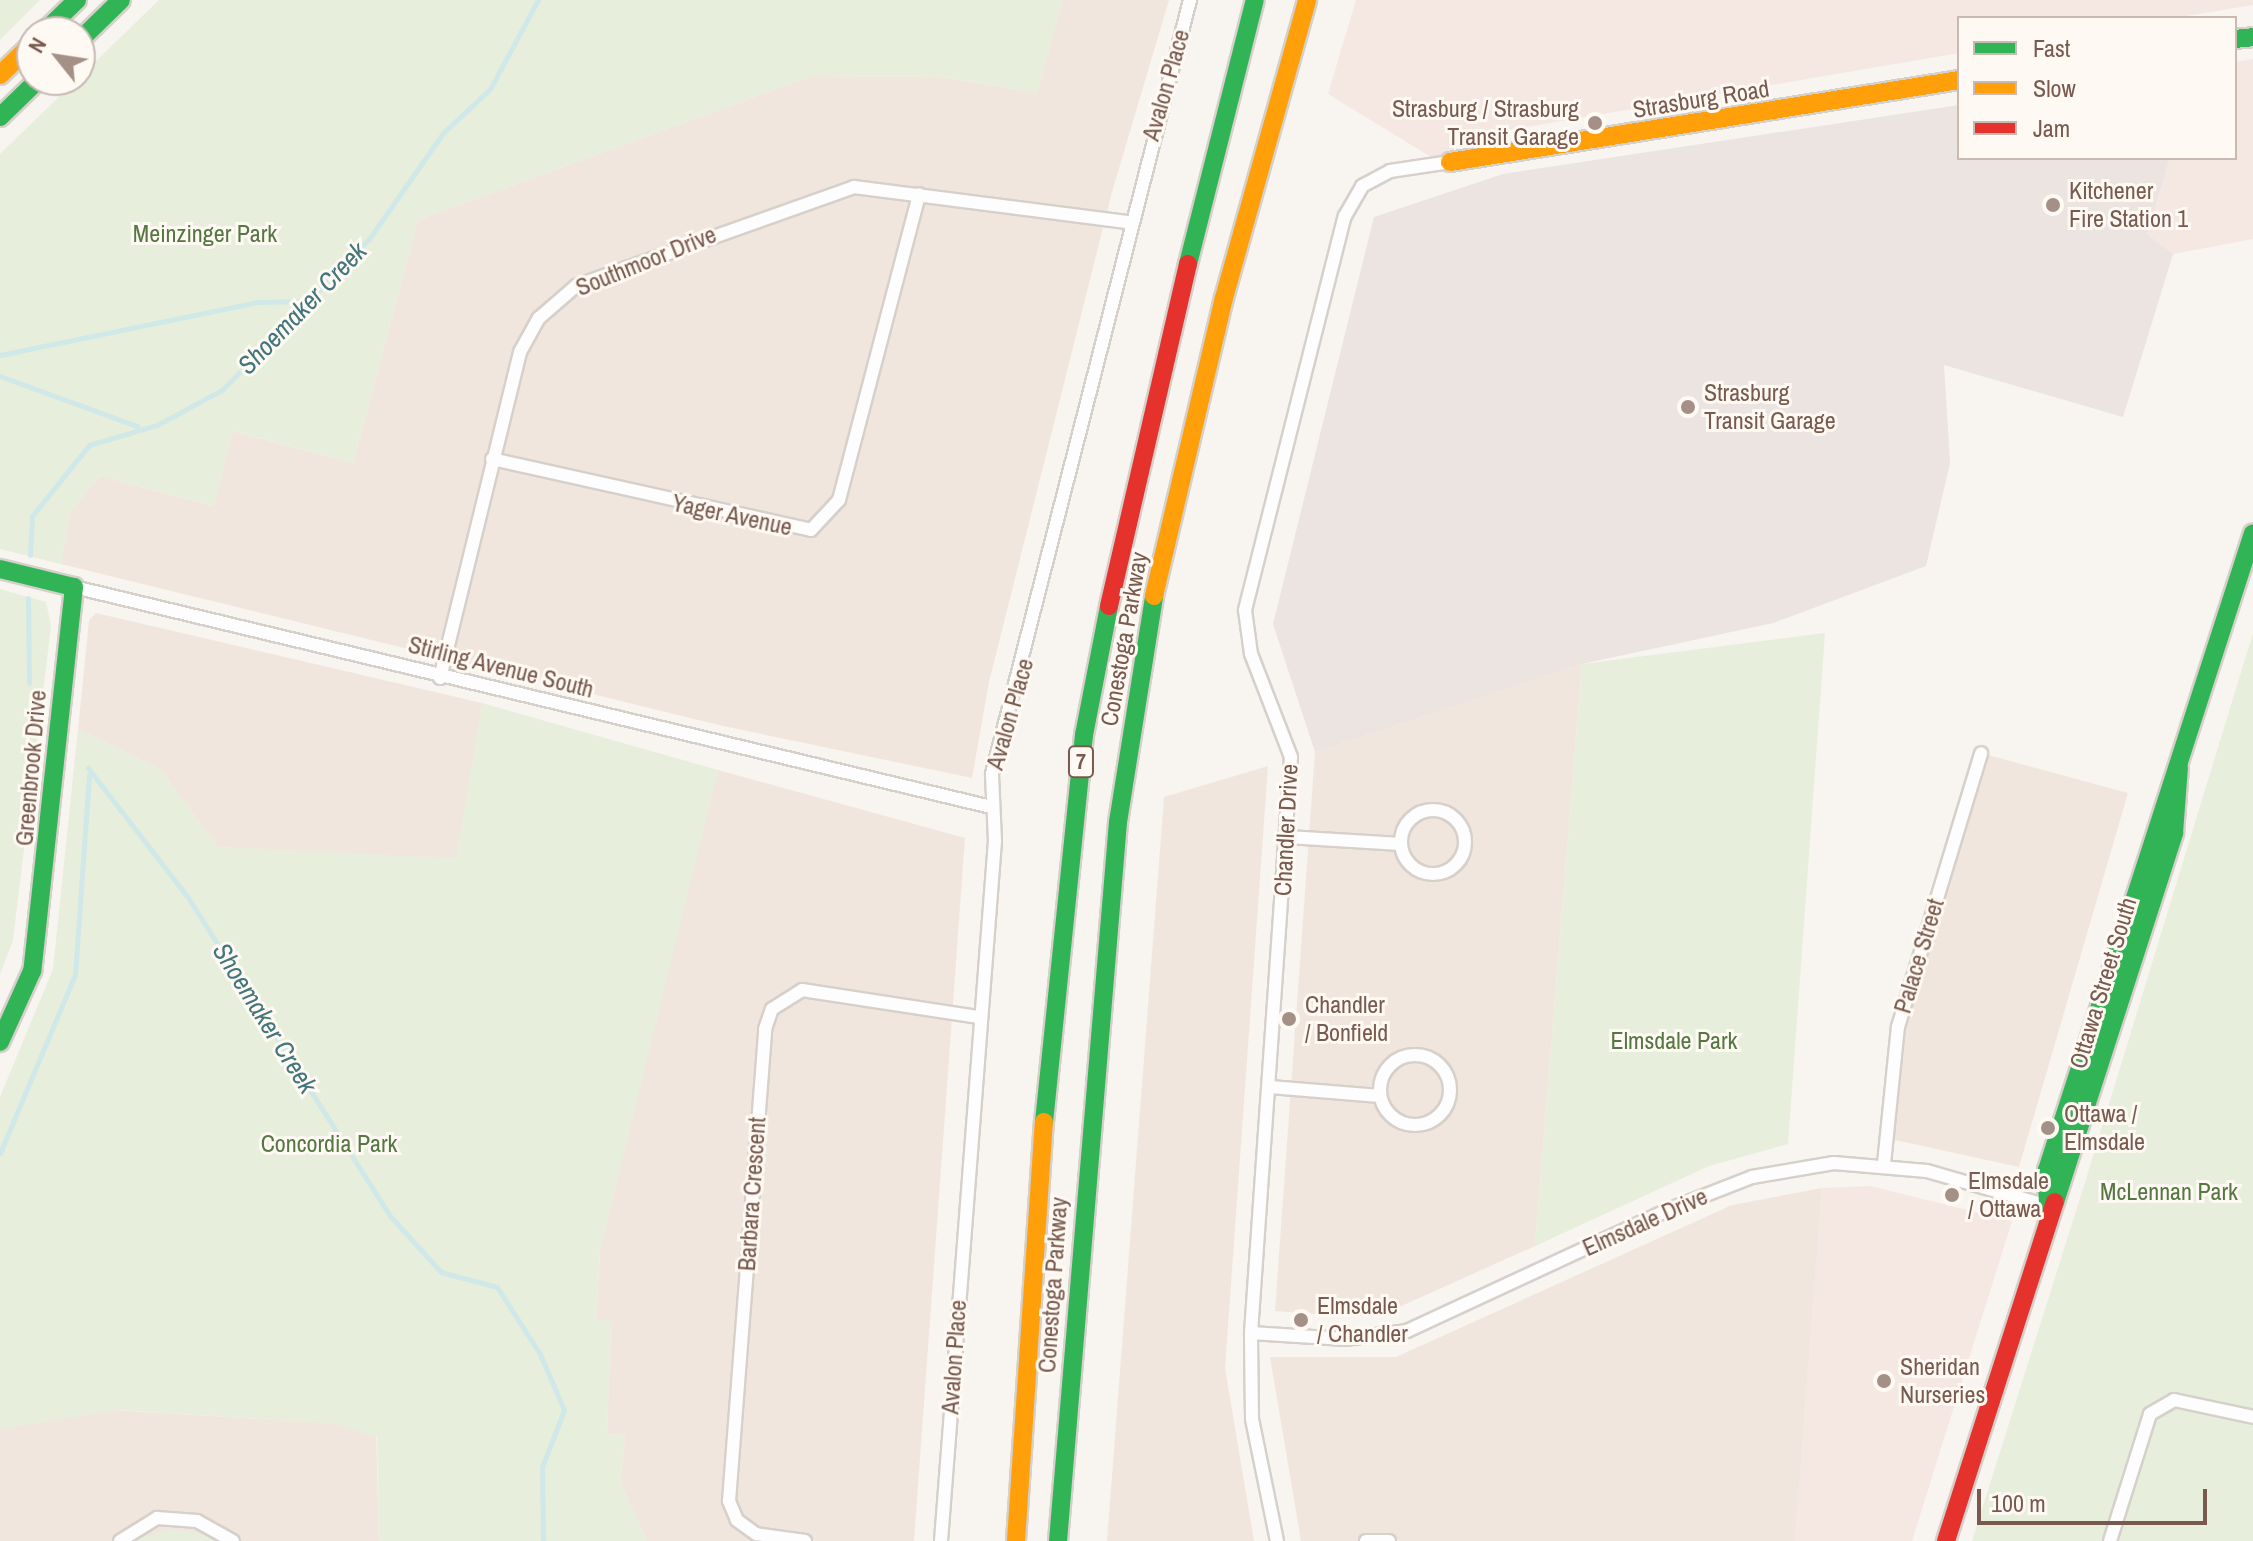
<!DOCTYPE html>
<html>
<head>
<meta charset="utf-8">
<style>
	body { margin:0 }
	#map { position:relative; width:2253px; height:1541px; overflow:hidden; background:#f8f4f0; font-family:"Archivo Narrow",sans-serif }
	div>[style] { position:absolute }
	.residential>* { inset:0; background:#f1e6de }
	.commercial>* { inset:0; background:#f5e7e2 }
	.industrial>* { inset:0; background:#ebe4e0 }
	.green>* { inset:0; background:#e7eedb }
	.stream>* { height:5px; margin:-2.5px; padding:0 2.5px; transform-origin:2.5px; border-radius:2.5px; background:#d1e8e9 }
	.roads { filter:drop-shadow(2px 0 #d6d0cb) drop-shadow(-2px 0 #d6d0cb) drop-shadow(0 2px #d6d0cb) drop-shadow(0 -2px #d6d0cb) }
	.street>* { height:12px; margin:-6px; padding:0 6px; transform-origin:6px; border-radius:6px; background:#fefdfd }
	.street>.ring { margin:-6px; padding:0; box-sizing:content-box; background:none; border:12px solid #fefdfd; border-radius:50% }
	.fast>* { height:18px; margin:-9px; padding:0 9px; transform-origin:9px; border-radius:9px; background:#30b455 }
	.slow>* { height:18px; margin:-9px; padding:0 9px; transform-origin:9px; border-radius:9px; background:#ff9f0a }
	.jam>* { height:18px; margin:-9px; padding:0 9px; transform-origin:9px; border-radius:9px; background:#e5322d }
	.dots>* { width:22px; height:22px; translate:-50% -50%; box-sizing:border-box; border:4px solid #fef9f3; border-radius:50% }
	span { translate:-50% -50%; white-space:nowrap; text-align:center; line-height:1.15; -webkit-text-stroke:6px #fef9f3; paint-order:stroke }
	.shield-label span { padding:2px 6px; background:#fef9f3; border:2px solid; border-radius:6px; -webkit-text-stroke-width:0 }
	.shield-label { font-size:22px; color:#785a4f; font-weight:700 }
	.street-label { font-size:24px; color:#785a4f }
	.poi-label { font-size:24px; color:#785a4f }
	.right { translate:-100% -50%; text-align:right }
	.left { translate:0 -50%; text-align:left }
	.park-label { font-size:24px; color:#567744 }
	.water-label { font-size:26px; color:#42767c; font-style:italic }
	.legend { position:absolute; left:1957px; top:16px; width:280px; height:144px; box-sizing:border-box; background:#fef9f3; border:2px solid #c8b9b1; margin:0; padding:10px 14px; list-style:none; font-size:24px; color:#785a4f }
	.legend li { display:flex; align-items:center; gap:16px; height:40px }
	.legend b { width:40px; border:2px solid #c8b9b1 }
	.north { position:absolute; left:16px; top:16px; width:80px; height:80px; box-sizing:border-box; background:#fef9f3; border:2px solid #c8b9b1; border-radius:50%; rotate:300deg; font-size:22px; font-weight:700; line-height:32px; text-align:center; color:#785a4f }
	.north::after { content:''; display:block; margin:auto; width:28px; height:36px; background:#a59087; clip-path:polygon(50% 0,100% 100%,50% 72%,0 100%) }
	.scale { position:absolute; left:1977px; top:1489px; width:230px; height:36px; box-sizing:border-box; border:4px solid #785a4f; border-top:0; padding-left:10px; font-size:24px; line-height:28px; white-space:nowrap; color:#785a4f; -webkit-text-stroke:6px #fef9f3; paint-order:stroke }
</style>
</head>
<body>
<div id="map">
	<div class="residential">
		<div style="clip-path:polygon(1062px 0,1169px 0,1112px 192px,989px 682px,972px 778px,723px 726px,61px 564px,70px 512px,100px 476px,213px 506px,232px 431px,353px 463px,418px 220px,812px 76px,941px 77px,1037px 93px)"></div>
		<div style="clip-path:polygon(96px 613px,482px 703px,459px 861px,218px 847px,160px 769px,78px 729px,89px 620px)"></div>
		<div style="clip-path:polygon(1582px 664px,1535px 1246px,1388px 1312px,1351px 1317px,1275px 1311px,1315px 752px)"></div>
		<div style="clip-path:polygon(1981px 753px,2128px 793px,2019px 1167px,1886px 1138px,1892px 1061px)"></div>
		<div style="clip-path:polygon(1268px 766px,1225px 1368px,1254px 1541px,1107px 1541px,1164px 797px)"></div>
		<div style="clip-path:polygon(718px 770px,965px 838px,914px 1541px,647px 1541px,620px 1483px,625px 1436px,607px 1434px,611px 1323px,596px 1320px,605px 1170px)"></div>
		<div style="clip-path:polygon(1822px 1188px,1795px 1541px,1301px 1541px,1270px 1357px,1396px 1357px,1732px 1205px)"></div>
		<div style="clip-path:polygon(97px 1409px,376px 1426px,379px 1541px,0 1541px,0 1429px)"></div>
	</div>
	<div class="commercial">
		<div style="clip-path:polygon(1356px 0,2253px 0,2253px 5px,2174px 18px,1959px 18px,1959px 53px,1475px 136px,1436px 160px,1328px 94px)"></div>
		<div style="clip-path:polygon(2253px 59px,2253px 239px,2173px 254px,2147px 234px,2170px 158px,2235px 158px,2235px 62px)"></div>
		<div style="clip-path:polygon(1870px 1186px,2012px 1221px,1912px 1541px,1795px 1541px,1822px 1188px)"></div>
	</div>
	<div class="industrial">
		<div style="clip-path:polygon(1959px 105px,1959px 158px,2170px 158px,2147px 234px,2173px 254px,2123px 417px,1944px 365px,1950px 463px,1926px 566px,1773px 623px,1582px 664px,1315px 752px,1273px 624px,1374px 217px,1503px 174px)"></div>
	</div>
	<div class="green">
		<div style="clip-path:polygon(0 0,40px 0,0 40px)"></div>
		<div style="clip-path:polygon(159px 0,1062px 0,1037px 93px,941px 77px,812px 76px,418px 220px,353px 463px,233px 431px,214px 506px,100px 476px,70px 512px,61px 564px,0 549px,0 154px)"></div>
		<div style="clip-path:polygon(0 589px,46px 602px,51px 626px,13px 940px,0 974px)"></div>
		<div style="clip-path:polygon(1825px 633px,1788px 1144px,1709px 1166px,1535px 1246px,1582px 664px)"></div>
		<div style="clip-path:polygon(2253px 633px,2253px 1541px,1972px 1541px,2087px 1176px)"></div>
		<div style="clip-path:polygon(482px 703px,718px 770px,600px 1251px,596px 1319px,611px 1322px,607px 1434px,625px 1436px,620px 1483px,647px 1541px,379px 1541px,377px 1437px,335px 1424px,120px 1410px,0 1429px,0 1097px,53px 969px,78px 729px,160px 769px,218px 847px,456px 858px)"></div>
		<div style="clip-path:polygon(170px 1529px,201px 1534px,216px 1541px,134px 1541px)"></div>
	</div>
	<div class="stream">
		<div style="left:0;top:355px;width:263px;rotate:-11.6deg"></div>
		<div style="left:258px;top:302px;width:54px;rotate:-1.1deg"></div>
		<div style="left:0;top:376px;width:146px;rotate:20.1deg"></div>
		<div style="left:30px;top:555px;width:39px;rotate:-87deg"></div>
		<div style="left:32px;top:516px;width:91px;rotate:-51.2deg"></div>
		<div style="left:89px;top:445px;width:71px;rotate:-16.4deg"></div>
		<div style="left:157px;top:425px;width:74px;rotate:-28.3deg"></div>
		<div style="left:222px;top:390px;width:211px;rotate:-45.8deg"></div>
		<div style="left:369px;top:239px;width:129px;rotate:-55.1deg"></div>
		<div style="left:443px;top:133px;width:64px;rotate:-43.1deg"></div>
		<div style="left:490px;top:89px;width:101px;rotate:-61.7deg"></div>
		<div style="left:28px;top:598px;width:85px;rotate:89.3deg"></div>
		<div style="left:88px;top:768px;width:162px;rotate:52.3deg"></div>
		<div style="left:187px;top:896px;width:380px;rotate:57.6deg"></div>
		<div style="left:391px;top:1217px;width:74px;rotate:47.7deg"></div>
		<div style="left:441px;top:1272px;width:58px;rotate:15deg"></div>
		<div style="left:497px;top:1287px;width:80px;rotate:57.3deg"></div>
		<div style="left:540px;top:1354px;width:61px;rotate:66.8deg"></div>
		<div style="left:564px;top:1410px;width:61px;rotate:111.1deg"></div>
		<div style="left:542px;top:1467px;width:74px;rotate:89.2deg"></div>
		<div style="left:0;top:1153px;width:193px;rotate:-67.2deg"></div>
		<div style="left:75px;top:975px;width:201px;rotate:-86deg"></div>
	</div>
	<div class="roads">
		<div class="street">
			<div style="left:492px;top:459px;width:327px;rotate:12.5deg"></div>
			<div style="left:811px;top:530px;width:41px;rotate:-47deg"></div>
			<div style="left:839px;top:500px;width:316px;rotate:-75.3deg"></div>
			<div style="left:74px;top:587px;width:943px;rotate:13.49deg"></div>
			<div style="left:440px;top:678px;width:336px;rotate:-76.2deg"></div>
			<div style="left:520px;top:352px;width:39px;rotate:-61deg"></div>
			<div style="left:539px;top:318px;width:49px;rotate:-40.9deg"></div>
			<div style="left:576px;top:286px;width:295px;rotate:-19.6deg"></div>
			<div style="left:854px;top:187px;width:275px;rotate:7.3deg"></div>
			<div class="ring" style="left:1401px;top:810px;width:52px;height:52px"></div>
			<div style="left:1287px;top:837px;width:114px;rotate:3.5deg"></div>
			<div class="ring" style="left:1380px;top:1055px;width:58px;height:58px"></div>
			<div style="left:1270px;top:1087px;width:110px;rotate:4.7deg"></div>
			<div style="left:1884px;top:1164px;width:138px;rotate:-84.2deg"></div>
			<div style="left:1898px;top:1027px;width:286px;rotate:-73.1deg"></div>
			<div style="left:1251px;top:1333px;width:94px;rotate:3.7deg"></div>
			<div style="left:1345px;top:1339px;width:63px;rotate:-7.4deg"></div>
			<div style="left:1407px;top:1331px;width:290px;rotate:-24.9deg"></div>
			<div style="left:1670px;top:1209px;width:88px;rotate:-21.3deg"></div>
			<div style="left:1752px;top:1177px;width:83px;rotate:-9.7deg"></div>
			<div style="left:1834px;top:1163px;width:93px;rotate:4.9deg"></div>
			<div style="left:1927px;top:1171px;width:126px;rotate:16.1deg"></div>
			<div style="left:120px;top:1541px;width:44px;rotate:-31.9deg"></div>
			<div style="left:157px;top:1518px;width:40px;rotate:4.3deg"></div>
			<div style="left:197px;top:1521px;width:41px;rotate:29.1deg"></div>
			<div style="left:805px;top:1541px;width:49px;rotate:-171.9deg"></div>
			<div style="left:756px;top:1534px;width:24px;rotate:-144deg"></div>
			<div style="left:737px;top:1520px;width:21px;rotate:-113deg"></div>
			<div style="left:729px;top:1501px;width:473px;rotate:-85.6deg"></div>
			<div style="left:765px;top:1029px;width:21px;rotate:-71deg"></div>
			<div style="left:772px;top:1009px;width:36px;rotate:-32deg"></div>
			<div style="left:802px;top:990px;width:179px;rotate:8.7deg"></div>
			<div style="left:941px;top:1541px;width:702px;rotate:-85.59deg"></div>
			<div style="left:995px;top:841px;width:67px;rotate:-92.6deg"></div>
			<div style="left:992px;top:774px;width:799px;rotate:-75.65deg"></div>
			<div style="left:1277px;top:1541px;width:125px;rotate:-101.6deg"></div>
			<div style="left:1252px;top:1419px;width:86px;rotate:-90.7deg"></div>
			<div style="left:1251px;top:1333px;width:577px;rotate:-86.03deg"></div>
			<div style="left:1291px;top:757px;width:110px;rotate:-111.2deg"></div>
			<div style="left:1251px;top:654px;width:44px;rotate:-97.8deg"></div>
			<div style="left:1245px;top:610px;width:406px;rotate:-75.8deg"></div>
			<div style="left:1345px;top:216px;width:34px;rotate:-60deg"></div>
			<div style="left:1362px;top:186px;width:32px;rotate:-28deg"></div>
			<div style="left:1390px;top:171px;width:61px;rotate:-8.5deg"></div>
			<div style="left:1366px;top:1541px;width:23px"></div>
			<div style="left:2110px;top:1541px;width:133px;rotate:-72.5deg"></div>
			<div style="left:2150px;top:1414px;width:28px;rotate:-30deg"></div>
			<div style="left:2174px;top:1400px;width:81px;rotate:12.1deg"></div>
		</div>
		<div class="fast">
			<div style="left:44px;top:32px;width:46px;rotate:-44.1deg"></div>
			<div style="left:2235px;top:39px;width:18px;rotate:-6deg"></div>
			<div style="left:80px;top:40px;width:57px;rotate:-44.3deg"></div>
			<div style="left:0;top:117px;width:53px;rotate:-44.2deg"></div>
			<div style="left:1188px;top:264px;width:272px;rotate:-75.8deg"></div>
			<div style="left:0;top:569px;width:76px;rotate:13.7deg"></div>
			<div style="left:74px;top:587px;width:386px;rotate:96.2deg"></div>
			<div style="left:32px;top:971px;width:78px;rotate:114.3deg"></div>
			<div style="left:1044px;top:1122px;width:389px;rotate:-84.1deg"></div>
			<div style="left:1084px;top:735px;width:131px;rotate:-79deg"></div>
			<div style="left:2055px;top:1202px;width:388px;rotate:-72.1deg"></div>
			<div style="left:2174px;top:833px;width:66px;rotate:-85.7deg"></div>
			<div style="left:2048px;top:1206px;width:36px;rotate:-92deg"></div>
			<div style="left:2047px;top:1170px;width:669px;rotate:-72.08deg"></div>
			<div style="left:1058px;top:1541px;width:721px;rotate:-85.23deg"></div>
			<div style="left:1118px;top:822px;width:229px;rotate:-80.9deg"></div>
		</div>
		<div class="slow">
			<div style="left:0;top:75px;width:45px;rotate:-44.1deg"></div>
			<div style="left:1450px;top:162px;width:516px;rotate:-9.15deg"></div>
			<div style="left:1154px;top:596px;width:306px;rotate:-76.8deg"></div>
			<div style="left:1224px;top:298px;width:309px;rotate:-74.4deg"></div>
			<div style="left:1016px;top:1541px;width:420px;rotate:-86.2deg"></div>
		</div>
		<div class="jam">
			<div style="left:1109px;top:606px;width:351px;rotate:-77deg"></div>
			<div style="left:1946px;top:1541px;width:356px;rotate:-72.2deg"></div>
		</div>
	</div>
	<div class="dots">
		<div style="left:1595px;top:123px;background:#a59087"></div>
		<div style="left:2053px;top:205px;background:#a59087"></div>
		<div style="left:1688px;top:407px;background:#a59087"></div>
		<div style="left:1289px;top:1019px;background:#a59087"></div>
		<div style="left:2048px;top:1128px;background:#a59087"></div>
		<div style="left:1952px;top:1195px;background:#a59087"></div>
		<div style="left:1301px;top:1320px;background:#a59087"></div>
		<div style="left:1884px;top:1381px;background:#a59087"></div>
	</div>
	<div class="shield-label">
		<span style="left:1081px;top:762px">7</span>
	</div>
	<div class="street-label">
		<span style="left:1166px;top:85px;rotate:-74deg">Avalon Place</span>
		<span style="left:1701px;top:99px;rotate:-9deg">Strasburg Road</span>
		<span style="left:646px;top:261px;rotate:-22deg">Southmoor Drive</span>
		<span style="left:732px;top:515px;rotate:12deg">Yager Avenue</span>
		<span style="left:1124px;top:639px;rotate:-80deg">Conestoga Parkway</span>
		<span style="left:501px;top:667px;rotate:14deg">Stirling Avenue South</span>
		<span style="left:1010px;top:714px;rotate:-74deg">Avalon Place</span>
		<span style="left:31px;top:768px;rotate:-85deg">Greenbrook Drive</span>
		<span style="left:1286px;top:830px;rotate:-87deg">Chandler Drive</span>
		<span style="left:1919px;top:956px;rotate:-73deg">Palace Street</span>
		<span style="left:2103px;top:983px;rotate:-73deg">Ottawa Street South</span>
		<span style="left:752px;top:1194px;rotate:-86deg">Barbara Crescent</span>
		<span style="left:1645px;top:1222px;rotate:-24deg">Elmsdale Drive</span>
		<span style="left:1053px;top:1285px;rotate:-86deg">Conestoga Parkway</span>
		<span style="left:954px;top:1357px;rotate:-86deg">Avalon Place</span>
	</div>
	<div class="poi-label">
		<span class="right" style="left:1579px;top:123px">Strasburg / Strasburg<br>Transit Garage</span>
		<span class="left" style="left:2069px;top:205px">Kitchener<br>Fire Station 1</span>
		<span class="left" style="left:1704px;top:407px">Strasburg<br>Transit Garage</span>
		<span class="left" style="left:1305px;top:1019px">Chandler<br>/ Bonfield</span>
		<span class="left" style="left:2064px;top:1128px">Ottawa /<br>Elmsdale</span>
		<span class="left" style="left:1968px;top:1195px">Elmsdale<br>/ Ottawa</span>
		<span class="left" style="left:1317px;top:1320px">Elmsdale<br>/ Chandler</span>
		<span class="left" style="left:1900px;top:1381px">Sheridan<br>Nurseries</span>
	</div>
	<div class="park-label">
		<span style="left:205px;top:234px">Meinzinger Park</span>
		<span style="left:1674px;top:1041px">Elmsdale Park</span>
		<span style="left:329px;top:1144px">Concordia Park</span>
		<span style="left:2169px;top:1192px">McLennan Park</span>
	</div>
	<div class="water-label">
		<span style="left:302px;top:308px;rotate:-46deg">Shoemaker Creek</span>
		<span style="left:265px;top:1018px;rotate:58deg">Shoemaker Creek</span>
	</div>
	<ul class="legend">
	<li><b style="height:10px;background:#30b455"></b>Fast</li>
	<li><b style="height:10px;background:#ff9f0a"></b>Slow</li>
	<li><b style="height:10px;background:#e5322d"></b>Jam</li>
	</ul>
	<div class="north">N</div>
	<div class="scale">100 m</div>
</div>
</body>
</html>
